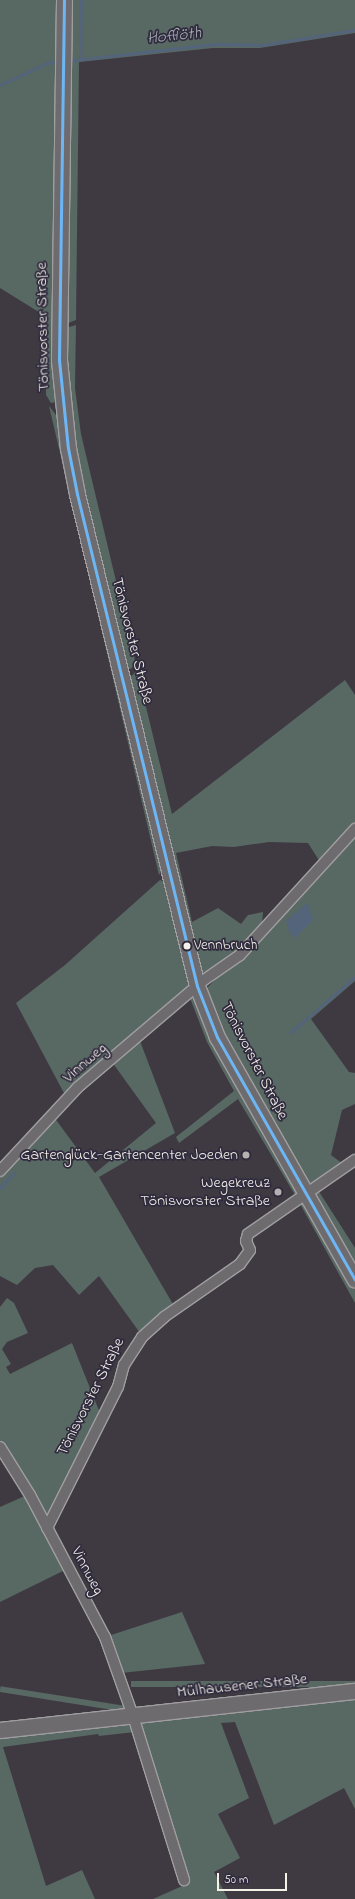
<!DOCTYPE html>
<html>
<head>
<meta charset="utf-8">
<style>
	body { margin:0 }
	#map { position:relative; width:355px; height:1899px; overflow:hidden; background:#3f3a42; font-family:"Indie Flower",sans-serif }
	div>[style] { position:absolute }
	.green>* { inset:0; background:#586863; transform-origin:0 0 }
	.water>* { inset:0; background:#53647b }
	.stream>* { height:3px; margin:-1.5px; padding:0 1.5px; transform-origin:1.5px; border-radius:1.5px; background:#53647b }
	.roads { filter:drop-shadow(1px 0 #a09ea0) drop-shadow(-1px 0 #a09ea0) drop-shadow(0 1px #a09ea0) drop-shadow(0 -1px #a09ea0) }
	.minor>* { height:10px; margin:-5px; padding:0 5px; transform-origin:5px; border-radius:5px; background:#6e6b6e }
	.secondary>* { height:15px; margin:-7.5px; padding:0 7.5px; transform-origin:7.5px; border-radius:7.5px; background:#6e6b6e }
	.bus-1>* { height:3px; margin:-1.5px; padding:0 1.5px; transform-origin:1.5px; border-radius:1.5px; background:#6db6f5 }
	.dots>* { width:11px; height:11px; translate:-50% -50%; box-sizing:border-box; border:2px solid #2f2a3d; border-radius:50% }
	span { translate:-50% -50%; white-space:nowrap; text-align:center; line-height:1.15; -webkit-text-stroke:3.5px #2f2a3d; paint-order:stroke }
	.bus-label { font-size:15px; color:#f4f1e8 }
	.left { translate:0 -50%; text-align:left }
	.street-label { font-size:16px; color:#f4f1e8 }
	.poi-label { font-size:16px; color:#f4f1e8 }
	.right { translate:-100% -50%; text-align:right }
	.water-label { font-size:17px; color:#acb3ba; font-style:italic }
	.scale { position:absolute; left:217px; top:1873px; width:70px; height:18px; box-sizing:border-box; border:2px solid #f4f1e8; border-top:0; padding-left:5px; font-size:12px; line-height:14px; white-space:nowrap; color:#f4f1e8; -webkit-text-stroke:3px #2f2a3d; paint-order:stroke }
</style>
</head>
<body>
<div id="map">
	<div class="green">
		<div style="clip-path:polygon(0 0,355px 0,355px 33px,260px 48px,213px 48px,79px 62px,76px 320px,63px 325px,57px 402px,51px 403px,46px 395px,47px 314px,42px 314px,0 288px)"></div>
		<div style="clip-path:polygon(76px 325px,75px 388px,81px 434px,136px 665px,130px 669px,126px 668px,72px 443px,63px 329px)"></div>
		<div style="clip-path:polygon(49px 406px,59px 419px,163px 869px,159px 875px)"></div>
		<div style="clip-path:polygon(137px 670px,172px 814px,345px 680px,355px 695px,355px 824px,320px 862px,308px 843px,269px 842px,234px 847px,212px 846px,176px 853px,192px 922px,218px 908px,241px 924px,248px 915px,263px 912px,262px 925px,241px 947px,203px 974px,197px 970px,128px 680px)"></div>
		<div style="clip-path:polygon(355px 836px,355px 981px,311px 1019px,349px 1072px,355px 1073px,355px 1104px,342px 1110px,331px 1155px,343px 1164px,310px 1184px,305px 1183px,228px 1049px,206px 997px,207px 988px)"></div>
		<div style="clip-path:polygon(160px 880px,166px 882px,191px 987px,65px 1095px,16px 1003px,65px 965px)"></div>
		<div style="clip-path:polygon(194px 997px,297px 1192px,295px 1195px,238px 1099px,179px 1143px,176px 1137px,234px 1091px,207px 1042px,190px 998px)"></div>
		<div style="clip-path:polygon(140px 1041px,175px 1133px,99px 1177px,174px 1306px,140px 1333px,99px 1276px,79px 1295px,53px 1265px,35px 1268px,17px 1285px,0 1276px,0 1176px,54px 1117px,95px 1173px,156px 1123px,112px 1062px)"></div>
		<div style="clip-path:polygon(318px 1190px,355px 1248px,355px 1271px,314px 1196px)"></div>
		<div style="clip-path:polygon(302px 1201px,355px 1290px,355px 1303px,299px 1202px)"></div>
		<div style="clip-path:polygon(7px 1298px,14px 1303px,28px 1333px,7px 1342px,2px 1349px,11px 1364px,6px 1367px,10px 1374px,72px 1343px,100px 1413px,47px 1522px,0 1442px,0 1307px)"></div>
		<div style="clip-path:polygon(27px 1495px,67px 1569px,0 1602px,0 1507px)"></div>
		<div style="clip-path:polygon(182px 1612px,205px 1664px,121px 1673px,108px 1636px)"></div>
		<div style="left:355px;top:1681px;width:6px;height:224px;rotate:90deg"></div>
		<div style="clip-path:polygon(355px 1695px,355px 1809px,344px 1788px,274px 1825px,235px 1722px,221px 1723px,249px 1798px,218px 1814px,240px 1858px,214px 1872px,228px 1899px,153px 1899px,189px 1883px,140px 1726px,143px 1718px)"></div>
		<div style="left:126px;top:1706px;width:6px;height:127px;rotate:99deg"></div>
		<div style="clip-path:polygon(129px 1720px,135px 1732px,99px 1736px,98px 1734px,3px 1747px,46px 1886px,82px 1870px,95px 1899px,0 1899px,0 1734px)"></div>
	</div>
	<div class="water">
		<div style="clip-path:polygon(306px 904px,308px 904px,313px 920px,295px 938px,290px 933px,286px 921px)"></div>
	</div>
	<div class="stream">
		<div style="left:80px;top:59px;width:59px;rotate:-89deg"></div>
		<div style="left:67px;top:61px;width:148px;rotate:-6.6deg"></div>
		<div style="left:214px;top:44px;width:48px;rotate:1.2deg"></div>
		<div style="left:262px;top:45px;width:94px;rotate:-9.2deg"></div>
		<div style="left:0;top:85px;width:52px;rotate:-25.1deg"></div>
		<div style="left:47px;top:63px;width:12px;rotate:-9deg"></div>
		<div style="left:290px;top:1033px;width:86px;rotate:-40.7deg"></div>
		<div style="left:0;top:1188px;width:21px;rotate:-47deg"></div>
	</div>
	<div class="roads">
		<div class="minor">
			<div style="left:0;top:1171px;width:113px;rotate:-47.1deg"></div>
			<div style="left:77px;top:1088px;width:167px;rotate:-40.4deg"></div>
			<div style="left:204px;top:980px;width:44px;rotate:-34.8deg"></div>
			<div style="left:240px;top:955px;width:171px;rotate:-47.6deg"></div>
			<div style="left:0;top:1447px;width:57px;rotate:58deg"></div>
			<div style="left:30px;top:1495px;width:161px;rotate:62.2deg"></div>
			<div style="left:105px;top:1637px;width:84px;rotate:70.5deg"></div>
			<div style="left:133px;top:1716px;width:172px;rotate:72.7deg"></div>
			<div style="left:47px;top:1528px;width:158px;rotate:-63.3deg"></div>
			<div style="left:118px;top:1387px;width:23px;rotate:-75deg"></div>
			<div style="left:124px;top:1365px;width:33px;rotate:-57deg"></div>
			<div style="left:142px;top:1337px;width:30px;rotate:-42deg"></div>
			<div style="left:164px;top:1317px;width:93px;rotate:-34.9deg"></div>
			<div style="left:240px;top:1264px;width:17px;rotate:-54deg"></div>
			<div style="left:250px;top:1250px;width:10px;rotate:-114deg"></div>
			<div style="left:246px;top:1241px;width:7px;rotate:-74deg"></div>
			<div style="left:248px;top:1234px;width:130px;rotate:-34.7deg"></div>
		</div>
		<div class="secondary">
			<div style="left:64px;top:0;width:360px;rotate:90.8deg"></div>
			<div style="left:59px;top:360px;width:88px;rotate:84.2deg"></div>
			<div style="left:68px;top:448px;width:47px;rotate:78.9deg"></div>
			<div style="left:77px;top:494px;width:506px;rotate:76.29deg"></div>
			<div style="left:197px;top:986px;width:55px;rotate:68.6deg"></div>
			<div style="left:217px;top:1037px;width:279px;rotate:60.4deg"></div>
			<div style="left:0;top:1730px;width:357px;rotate:-6.3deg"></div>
		</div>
	</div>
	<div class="bus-1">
		<div style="left:64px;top:0;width:360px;rotate:90.8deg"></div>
		<div style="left:59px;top:360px;width:88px;rotate:84.2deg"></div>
		<div style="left:68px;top:448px;width:47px;rotate:78.9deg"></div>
		<div style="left:77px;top:494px;width:506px;rotate:76.29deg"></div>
		<div style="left:197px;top:986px;width:55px;rotate:68.6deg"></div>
		<div style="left:217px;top:1037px;width:279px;rotate:60.4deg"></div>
	</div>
	<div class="dots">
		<div style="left:187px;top:946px;background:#f4f1e8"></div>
		<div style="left:246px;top:1155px;background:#b5b1ae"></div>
		<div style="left:278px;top:1192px;background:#b5b1ae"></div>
	</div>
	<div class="bus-label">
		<span class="left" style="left:194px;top:946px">Vennbruch</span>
	</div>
	<div class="street-label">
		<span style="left:43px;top:327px;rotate:-91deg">Tönisvorster Straße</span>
		<span style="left:132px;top:641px;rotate:76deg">Tönisvorster Straße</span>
		<span style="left:254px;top:1061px;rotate:63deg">Tönisvorster Straße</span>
		<span style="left:85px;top:1063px;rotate:-41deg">Vinnweg</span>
		<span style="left:91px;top:1397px;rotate:-63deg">Tönisvorster Straße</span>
		<span style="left:87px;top:1571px;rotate:62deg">Vinnweg</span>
		<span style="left:242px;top:1686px;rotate:-6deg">Mülhausener Straße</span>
	</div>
	<div class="poi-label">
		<span class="right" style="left:238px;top:1155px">Gartenglück-Gartencenter Joeden</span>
		<span class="right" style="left:270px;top:1192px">Wegekreuz<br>Tönisvorster Straße</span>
	</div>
	<div class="water-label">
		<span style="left:174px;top:36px;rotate:-6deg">Hofflöth</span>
	</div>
	<div class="scale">50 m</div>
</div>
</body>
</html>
